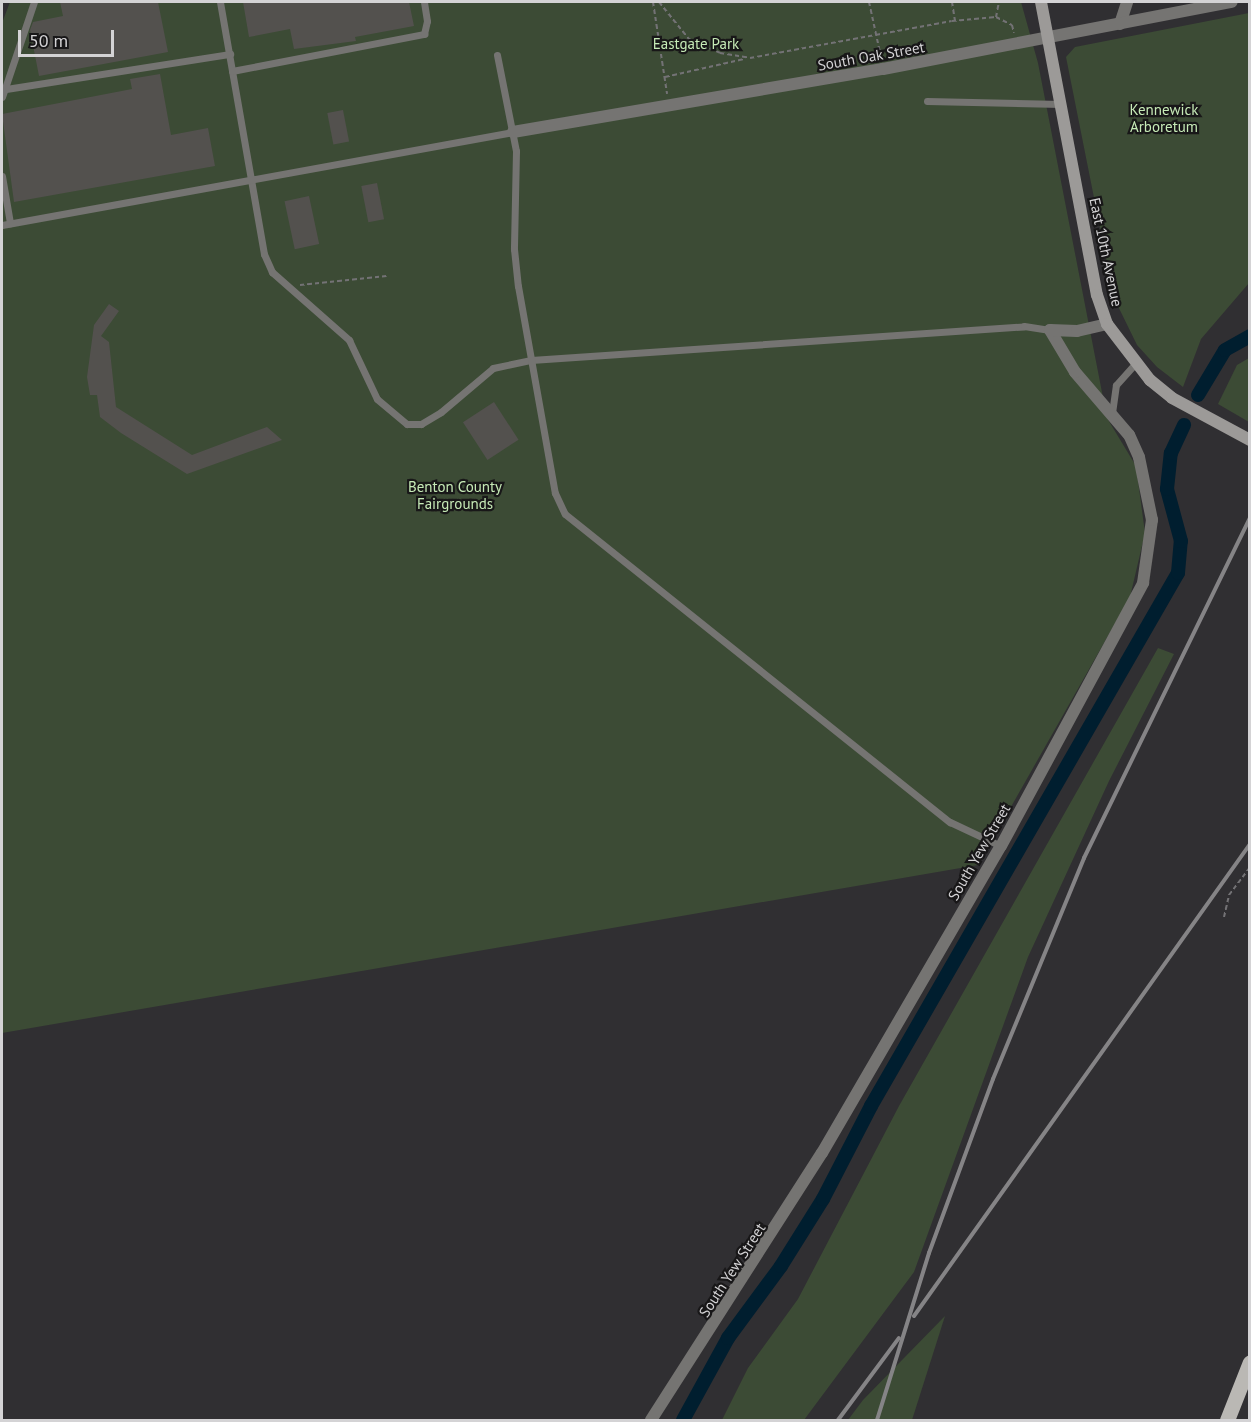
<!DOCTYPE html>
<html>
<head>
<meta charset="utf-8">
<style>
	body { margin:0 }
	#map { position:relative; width:1251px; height:1422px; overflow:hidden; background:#302f32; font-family:"PT Sans",sans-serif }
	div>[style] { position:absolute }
	.green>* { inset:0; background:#3c4b35 }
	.canal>* { height:14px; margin:-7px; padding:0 7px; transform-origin:7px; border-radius:7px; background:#001e2f }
	.building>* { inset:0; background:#53514e; transform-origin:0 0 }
	.path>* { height:2px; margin-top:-1px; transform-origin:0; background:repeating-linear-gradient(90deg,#737275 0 4.5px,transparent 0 7.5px) }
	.lane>* { height:7px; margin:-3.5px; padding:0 3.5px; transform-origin:3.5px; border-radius:3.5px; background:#757472 }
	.street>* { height:12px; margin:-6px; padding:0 6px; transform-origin:6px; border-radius:6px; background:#757472 }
	.secondary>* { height:12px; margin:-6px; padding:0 6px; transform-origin:6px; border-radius:6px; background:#9c9a98 }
	.primary>* { height:15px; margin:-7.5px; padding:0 7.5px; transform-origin:7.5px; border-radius:7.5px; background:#bab8b4 }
	.rail>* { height:4px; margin:-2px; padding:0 2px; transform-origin:2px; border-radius:2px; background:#858486 }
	span { translate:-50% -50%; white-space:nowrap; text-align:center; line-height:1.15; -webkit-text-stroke:4.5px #181718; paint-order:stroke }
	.park-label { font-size:15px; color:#c6eab6 }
	.street-label { font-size:15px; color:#d4d3d5 }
	.frame { position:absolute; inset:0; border:3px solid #d4d3d5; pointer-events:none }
	.scale { position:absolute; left:18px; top:30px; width:96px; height:27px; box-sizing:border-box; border:3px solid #d4d3d5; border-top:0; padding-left:8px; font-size:18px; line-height:21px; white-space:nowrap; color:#d4d3d5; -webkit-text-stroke:4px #181718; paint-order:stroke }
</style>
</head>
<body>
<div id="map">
	<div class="green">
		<div style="clip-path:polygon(10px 2px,1021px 2px,1038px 63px,1107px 418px,1136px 466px,1145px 533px,1130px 597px,978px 865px,2px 1033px,2px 23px)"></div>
		<div style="clip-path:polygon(1249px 13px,1249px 283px,1201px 339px,1183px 387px,1157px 367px,1137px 345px,1114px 298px,1066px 57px,1075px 47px)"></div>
		<div style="clip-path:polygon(1249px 358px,1249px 422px,1218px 404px,1237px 365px)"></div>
		<div style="clip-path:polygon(1158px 648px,1174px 654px,1109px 781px,1028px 957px,914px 1272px,804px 1420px,722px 1420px,748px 1368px,798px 1299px,899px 1106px)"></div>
		<div style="clip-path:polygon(945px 1316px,912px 1420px,848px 1420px,863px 1400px)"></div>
	</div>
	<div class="canal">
		<div style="left:1198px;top:395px;width:52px;rotate:-59deg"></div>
		<div style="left:1225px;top:350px;width:29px;rotate:-29deg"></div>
		<div style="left:683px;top:1420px;width:94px;rotate:-61.2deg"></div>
		<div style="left:728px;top:1338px;width:89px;rotate:-53.6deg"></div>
		<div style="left:781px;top:1266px;width:79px;rotate:-57.9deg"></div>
		<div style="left:823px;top:1199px;width:105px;rotate:-62.7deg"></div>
		<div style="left:871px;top:1106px;width:615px;rotate:-60.06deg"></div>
		<div style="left:1178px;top:573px;width:32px;rotate:-85deg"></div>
		<div style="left:1181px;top:541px;width:54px;rotate:-105.1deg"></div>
		<div style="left:1167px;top:489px;width:36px;rotate:-84deg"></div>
		<div style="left:1171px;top:453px;width:31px;rotate:-65deg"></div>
	</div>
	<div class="building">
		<div style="clip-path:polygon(60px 2px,158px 2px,168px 52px,39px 76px,30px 30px,33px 22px,63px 16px)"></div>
		<div style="clip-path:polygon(243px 2px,409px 2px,414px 26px,355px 37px,356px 41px,294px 49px,290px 29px,249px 37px)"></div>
		<div style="clip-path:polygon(160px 74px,171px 135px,208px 128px,215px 166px,14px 202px,2px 114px,132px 89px,130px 79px)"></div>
		<div style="left:343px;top:110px;width:32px;height:16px;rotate:79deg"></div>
		<div style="left:377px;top:183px;width:37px;height:16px;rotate:79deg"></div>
		<div style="left:309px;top:196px;width:49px;height:25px;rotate:78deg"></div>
		<div style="clip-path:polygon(109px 304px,119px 311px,101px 336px,109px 342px,116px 407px,192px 455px,267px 427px,282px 440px,187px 474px,121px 433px,100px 417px,97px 395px,90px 395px,87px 377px,94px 325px)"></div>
		<div style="left:494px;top:402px;width:45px;height:37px;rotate:57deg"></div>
	</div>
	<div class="path">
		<div style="left:653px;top:2px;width:93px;rotate:81.3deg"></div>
		<div style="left:659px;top:2px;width:48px;rotate:51deg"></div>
		<div style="left:689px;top:39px;width:34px;rotate:24deg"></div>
		<div style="left:720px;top:53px;width:30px;rotate:9deg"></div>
		<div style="left:750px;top:58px;width:205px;rotate:-10.4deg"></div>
		<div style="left:952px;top:21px;width:44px;rotate:-5.2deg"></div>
		<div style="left:996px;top:17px;width:15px;rotate:-79deg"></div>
		<div style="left:869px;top:2px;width:56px;rotate:77.7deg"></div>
		<div style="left:952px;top:2px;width:19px;rotate:81deg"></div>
		<div style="left:996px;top:17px;width:18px;rotate:27deg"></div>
		<div style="left:1012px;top:25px;width:8px;rotate:76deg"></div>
		<div style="left:665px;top:77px;width:81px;rotate:-12.8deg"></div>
		<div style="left:300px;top:285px;width:87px;rotate:-5.9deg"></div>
		<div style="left:1224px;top:917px;width:23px;rotate:-77deg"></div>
		<div style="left:1229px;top:895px;width:35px;rotate:-53deg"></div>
	</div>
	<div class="lane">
		<div style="left:220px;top:2px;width:256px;rotate:80.1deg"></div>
		<div style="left:264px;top:254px;width:20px;rotate:66deg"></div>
		<div style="left:272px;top:272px;width:103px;rotate:41.4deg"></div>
		<div style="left:349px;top:340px;width:65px;rotate:64.6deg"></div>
		<div style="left:377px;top:399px;width:39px;rotate:40deg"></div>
		<div style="left:407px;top:424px;width:14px"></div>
		<div style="left:421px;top:424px;width:23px;rotate:-31deg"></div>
		<div style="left:441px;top:412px;width:68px;rotate:-40.2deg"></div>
		<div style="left:493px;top:368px;width:39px;rotate:-12deg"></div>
		<div style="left:531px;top:360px;width:494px;rotate:-3.9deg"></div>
		<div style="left:1024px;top:326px;width:26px;rotate:9deg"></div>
		<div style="left:497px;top:55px;width:98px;rotate:78.8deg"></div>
		<div style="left:516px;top:151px;width:98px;rotate:91.2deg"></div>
		<div style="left:514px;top:249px;width:37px;rotate:84deg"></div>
		<div style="left:518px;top:286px;width:210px;rotate:79.9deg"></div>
		<div style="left:555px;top:493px;width:23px;rotate:65deg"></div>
		<div style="left:565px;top:514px;width:493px;rotate:38.7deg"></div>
		<div style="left:950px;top:822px;width:56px;rotate:25.2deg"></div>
		<div style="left:232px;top:71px;width:196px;rotate:-10.9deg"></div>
		<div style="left:424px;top:34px;width:13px;rotate:-77deg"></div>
		<div style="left:427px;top:21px;width:19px;rotate:-99deg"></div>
		<div style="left:6px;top:89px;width:227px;rotate:-8.9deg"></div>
		<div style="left:2px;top:97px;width:100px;rotate:-71.4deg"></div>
		<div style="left:927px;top:101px;width:134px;rotate:1.3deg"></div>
		<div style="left:2px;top:176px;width:48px;rotate:80.3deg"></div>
		<div style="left:2px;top:225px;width:519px;rotate:-10.31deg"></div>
		<div style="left:1112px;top:413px;width:28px;rotate:-82deg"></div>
		<div style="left:1116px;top:385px;width:30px;rotate:-48deg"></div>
	</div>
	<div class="street">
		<div style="left:1120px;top:24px;width:23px;rotate:-72deg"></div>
		<div style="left:513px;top:132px;width:375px;rotate:-9.7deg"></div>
		<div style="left:883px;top:69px;width:355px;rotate:-10.9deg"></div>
		<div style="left:651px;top:1420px;width:317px;rotate:-57.4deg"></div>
		<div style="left:822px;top:1153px;width:355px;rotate:-59.8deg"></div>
		<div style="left:1001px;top:846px;width:299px;rotate:-61.6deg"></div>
		<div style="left:1143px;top:583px;width:64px;rotate:-81.9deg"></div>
		<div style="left:1152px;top:520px;width:64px;rotate:-101.7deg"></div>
		<div style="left:1139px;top:457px;width:24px;rotate:-114deg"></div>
		<div style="left:1129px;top:435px;width:83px;rotate:-130.6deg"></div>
		<div style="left:1075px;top:372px;width:49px;rotate:-120.8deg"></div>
		<div style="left:1050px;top:330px;width:27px;rotate:2deg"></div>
		<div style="left:1077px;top:331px;width:31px;rotate:-13deg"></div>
	</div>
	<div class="secondary">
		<div style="left:1041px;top:2px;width:298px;rotate:79.2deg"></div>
		<div style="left:1097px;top:295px;width:31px;rotate:71deg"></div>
		<div style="left:1107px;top:324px;width:71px;rotate:52.5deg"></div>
		<div style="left:1150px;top:380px;width:28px;rotate:39deg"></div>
		<div style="left:1172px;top:398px;width:89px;rotate:28.3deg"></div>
	</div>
	<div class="primary">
		<div style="left:1227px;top:1420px;width:62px;rotate:-68.4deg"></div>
	</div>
	<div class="rail">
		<div style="left:914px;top:1316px;width:579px;rotate:-54.55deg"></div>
		<div style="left:838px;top:1420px;width:102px;rotate:-53.4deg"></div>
		<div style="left:877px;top:1420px;width:175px;rotate:-72.7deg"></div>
		<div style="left:929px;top:1253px;width:185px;rotate:-69.8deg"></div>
		<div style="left:993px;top:1079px;width:239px;rotate:-67.6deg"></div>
		<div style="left:1084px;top:858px;width:378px;rotate:-64deg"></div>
	</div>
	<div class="park-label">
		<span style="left:696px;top:44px">Eastgate Park</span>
		<span style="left:1164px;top:118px">Kennewick<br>Arboretum</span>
		<span style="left:455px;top:495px">Benton County<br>Fairgrounds</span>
	</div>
	<div class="street-label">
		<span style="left:871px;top:56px;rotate:-10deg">South Oak Street</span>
		<span style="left:1106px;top:252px;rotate:78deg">East 10th Avenue</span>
		<span style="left:979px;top:852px;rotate:-60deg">South Yew Street</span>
		<span style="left:732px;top:1270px;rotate:-57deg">South Yew Street</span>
	</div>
	<div class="frame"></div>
	<div class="scale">50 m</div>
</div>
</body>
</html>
